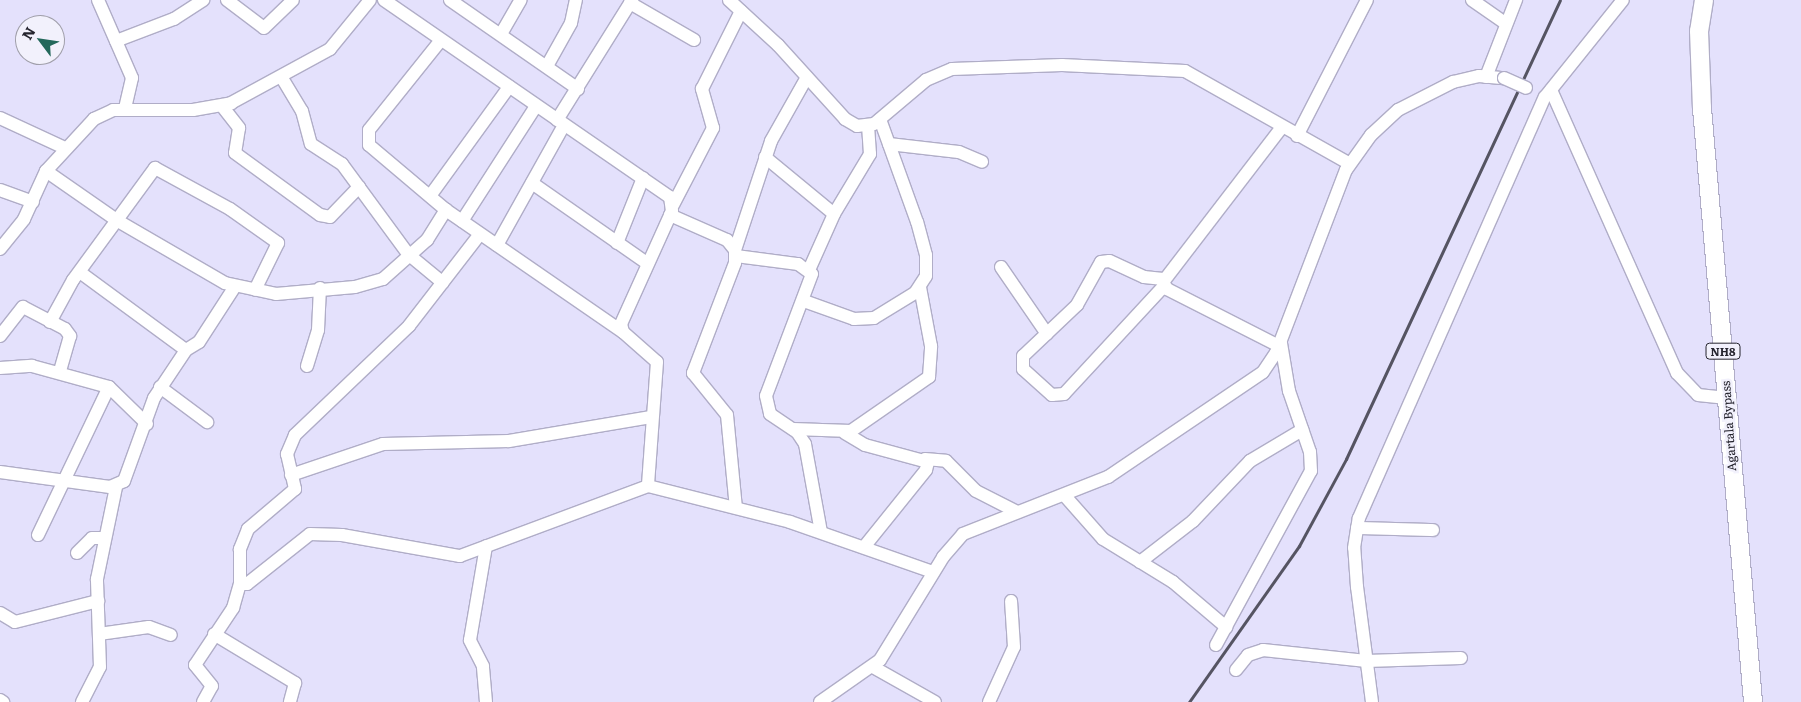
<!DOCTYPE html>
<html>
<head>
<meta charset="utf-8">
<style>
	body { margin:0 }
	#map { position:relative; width:1801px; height:702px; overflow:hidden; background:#e4e1fc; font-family:Literata,serif }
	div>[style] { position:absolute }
	.roads { filter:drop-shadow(1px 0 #b0adc7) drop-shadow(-1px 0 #b0adc7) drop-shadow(0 1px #b0adc7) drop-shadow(0 -1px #b0adc7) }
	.minor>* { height:12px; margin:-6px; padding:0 6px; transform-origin:6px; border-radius:6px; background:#fff }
	.highway>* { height:18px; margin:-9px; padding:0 9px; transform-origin:9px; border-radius:9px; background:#fff }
	.rail>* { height:3px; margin:-1.5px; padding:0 1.5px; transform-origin:1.5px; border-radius:1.5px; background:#555462 }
	.bridges { filter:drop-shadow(1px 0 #b0adc7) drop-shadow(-1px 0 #b0adc7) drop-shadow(0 1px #b0adc7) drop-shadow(0 -1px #b0adc7) }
	.minor-bridge>* { height:12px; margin:-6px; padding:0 6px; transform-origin:6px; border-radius:6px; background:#fff }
	span { translate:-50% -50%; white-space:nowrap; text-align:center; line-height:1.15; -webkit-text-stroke:5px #f2f1fc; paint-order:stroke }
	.shield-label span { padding:1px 4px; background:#f2f1fc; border:1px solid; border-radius:4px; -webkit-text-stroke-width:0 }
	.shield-label { font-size:11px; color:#25242e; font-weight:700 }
	.street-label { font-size:12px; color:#25242e }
	.north { position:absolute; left:15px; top:15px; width:50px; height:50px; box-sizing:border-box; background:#f2f1fc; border:1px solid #a09faa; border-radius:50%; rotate:301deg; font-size:14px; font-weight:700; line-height:20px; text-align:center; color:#25242e }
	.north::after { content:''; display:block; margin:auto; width:18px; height:22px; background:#23685b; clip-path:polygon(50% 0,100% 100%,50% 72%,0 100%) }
</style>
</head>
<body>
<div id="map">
	<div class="roads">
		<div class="minor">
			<div style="left:98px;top:0;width:85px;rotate:66.4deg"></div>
			<div style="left:132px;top:78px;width:32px;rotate:103deg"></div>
			<div style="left:227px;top:0;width:46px;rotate:37.1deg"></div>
			<div style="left:264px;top:28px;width:40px;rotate:-44deg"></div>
			<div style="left:384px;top:0;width:347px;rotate:34.6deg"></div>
			<div style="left:670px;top:197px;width:14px;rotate:82deg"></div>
			<div style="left:672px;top:211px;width:124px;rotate:114.3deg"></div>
			<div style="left:621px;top:324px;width:8px;rotate:76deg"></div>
			<div style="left:623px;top:332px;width:45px;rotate:41.4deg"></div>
			<div style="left:657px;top:362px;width:124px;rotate:94.2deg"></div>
			<div style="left:648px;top:486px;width:146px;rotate:14.2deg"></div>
			<div style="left:790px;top:522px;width:151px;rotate:19.3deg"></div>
			<div style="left:450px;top:0;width:156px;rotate:34.8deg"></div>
			<div style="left:729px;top:0;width:67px;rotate:42.6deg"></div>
			<div style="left:778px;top:45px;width:100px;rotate:47.8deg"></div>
			<div style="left:845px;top:119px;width:14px;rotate:30deg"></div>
			<div style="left:857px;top:126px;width:17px;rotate:-7deg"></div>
			<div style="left:874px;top:124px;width:68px;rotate:-40.2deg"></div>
			<div style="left:926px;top:80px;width:28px;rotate:-23deg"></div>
			<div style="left:952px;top:69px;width:110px;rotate:-2.1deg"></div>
			<div style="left:1062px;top:65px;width:123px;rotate:2.8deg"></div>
			<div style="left:1185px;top:71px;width:189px;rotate:29.4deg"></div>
			<div style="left:1472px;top:0;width:40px;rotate:34.9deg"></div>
			<div style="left:630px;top:3px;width:74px;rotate:30deg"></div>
			<div style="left:501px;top:34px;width:39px;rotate:-60deg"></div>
			<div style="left:441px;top:40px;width:115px;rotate:128.7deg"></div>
			<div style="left:369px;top:130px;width:15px;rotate:90deg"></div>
			<div style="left:369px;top:145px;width:101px;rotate:40.2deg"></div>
			<div style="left:446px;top:210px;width:215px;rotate:34.6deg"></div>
			<div style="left:116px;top:41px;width:62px;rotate:-20.8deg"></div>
			<div style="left:174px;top:19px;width:35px;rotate:-33deg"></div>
			<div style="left:547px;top:66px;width:49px;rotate:-60.8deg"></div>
			<div style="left:571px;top:23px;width:24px;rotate:-78deg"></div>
			<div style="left:1486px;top:77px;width:83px;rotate:-68.7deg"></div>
			<div style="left:282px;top:78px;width:39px;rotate:59deg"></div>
			<div style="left:302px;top:111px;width:34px;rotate:75deg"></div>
			<div style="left:311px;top:144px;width:37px;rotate:33deg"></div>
			<div style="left:342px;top:164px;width:112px;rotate:53.7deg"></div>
			<div style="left:408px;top:254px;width:45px;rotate:39.6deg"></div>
			<div style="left:1551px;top:90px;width:310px;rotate:66deg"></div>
			<div style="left:1677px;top:373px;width:30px;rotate:46deg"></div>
			<div style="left:1698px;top:395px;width:29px;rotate:6deg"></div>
			<div style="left:222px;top:106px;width:28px;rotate:52deg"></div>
			<div style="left:239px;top:128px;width:25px;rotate:99deg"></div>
			<div style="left:235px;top:153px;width:105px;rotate:36.1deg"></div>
			<div style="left:320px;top:215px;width:10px;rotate:11deg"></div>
			<div style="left:330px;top:217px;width:42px;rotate:-46deg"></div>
			<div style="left:0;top:118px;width:72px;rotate:24.8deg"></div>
			<div style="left:557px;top:120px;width:142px;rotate:-58deg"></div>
			<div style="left:1297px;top:136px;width:153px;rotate:-62.8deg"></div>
			<div style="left:889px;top:144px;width:70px;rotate:6.5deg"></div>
			<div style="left:959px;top:152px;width:25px;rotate:23deg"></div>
			<div style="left:765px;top:157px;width:89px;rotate:39.6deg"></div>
			<div style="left:46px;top:171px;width:88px;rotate:34.8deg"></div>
			<div style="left:118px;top:221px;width:124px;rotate:30.1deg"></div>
			<div style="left:225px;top:283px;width:52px;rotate:12.2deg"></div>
			<div style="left:276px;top:294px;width:79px;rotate:-5.1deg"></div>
			<div style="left:355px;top:287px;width:29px;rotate:-16deg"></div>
			<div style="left:383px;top:279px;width:59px;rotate:-41.6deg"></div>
			<div style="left:427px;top:240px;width:36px;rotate:-58deg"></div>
			<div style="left:532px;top:183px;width:141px;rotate:34.9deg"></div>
			<div style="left:0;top:190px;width:35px;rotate:20deg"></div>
			<div style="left:430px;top:196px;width:135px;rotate:-54.1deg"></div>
			<div style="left:673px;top:205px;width:87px;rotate:-62.5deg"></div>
			<div style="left:713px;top:128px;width:41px;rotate:-105.8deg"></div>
			<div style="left:702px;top:89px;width:87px;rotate:-63.4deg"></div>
			<div style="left:670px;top:215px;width:62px;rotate:23.7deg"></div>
			<div style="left:727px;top:240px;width:13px;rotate:51deg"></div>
			<div style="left:735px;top:250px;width:13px;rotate:90deg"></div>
			<div style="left:735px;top:263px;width:118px;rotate:110.9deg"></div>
			<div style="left:693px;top:373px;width:54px;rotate:51deg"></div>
			<div style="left:727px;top:415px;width:93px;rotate:84.5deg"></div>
			<div style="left:462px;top:221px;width:137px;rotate:-57.2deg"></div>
			<div style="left:480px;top:234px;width:116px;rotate:127.7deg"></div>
			<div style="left:409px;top:326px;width:158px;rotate:136.3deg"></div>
			<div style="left:295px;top:435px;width:21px;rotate:113deg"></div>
			<div style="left:287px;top:454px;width:36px;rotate:77deg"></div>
			<div style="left:295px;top:489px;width:62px;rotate:139.6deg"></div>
			<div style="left:248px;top:529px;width:22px;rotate:112deg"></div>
			<div style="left:240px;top:549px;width:35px;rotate:90deg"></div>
			<div style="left:240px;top:584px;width:7px"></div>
			<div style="left:247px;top:584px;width:80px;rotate:-38.4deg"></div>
			<div style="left:310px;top:534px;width:32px;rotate:2deg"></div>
			<div style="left:342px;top:535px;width:120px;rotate:10.1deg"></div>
			<div style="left:460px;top:556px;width:201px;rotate:-20.4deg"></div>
			<div style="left:617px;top:243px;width:70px;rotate:-68.2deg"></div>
			<div style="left:497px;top:245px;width:137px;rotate:-60.8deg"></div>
			<div style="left:0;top:249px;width:38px;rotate:-51deg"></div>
			<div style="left:24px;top:219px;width:53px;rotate:-65.4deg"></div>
			<div style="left:46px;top:171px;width:71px;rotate:-47.3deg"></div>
			<div style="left:94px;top:119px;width:21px;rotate:-25deg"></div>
			<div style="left:113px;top:110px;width:80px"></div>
			<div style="left:193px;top:110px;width:39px;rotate:-10deg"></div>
			<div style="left:231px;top:103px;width:113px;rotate:-28.6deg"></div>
			<div style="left:330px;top:49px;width:63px;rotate:-50.8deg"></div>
			<div style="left:735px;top:250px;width:115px;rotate:-71.7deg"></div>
			<div style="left:771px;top:141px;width:73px;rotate:-60.6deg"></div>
			<div style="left:736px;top:256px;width:63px;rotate:7.4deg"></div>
			<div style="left:798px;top:264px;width:17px;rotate:36deg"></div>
			<div style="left:812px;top:274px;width:130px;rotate:110.7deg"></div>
			<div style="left:766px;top:396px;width:18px;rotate:77deg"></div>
			<div style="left:770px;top:414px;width:32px;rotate:34deg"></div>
			<div style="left:797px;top:432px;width:14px;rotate:56deg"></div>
			<div style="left:805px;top:444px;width:89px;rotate:79.7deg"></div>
			<div style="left:1001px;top:267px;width:81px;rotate:55.5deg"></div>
			<div style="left:809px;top:270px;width:61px;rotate:-65.9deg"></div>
			<div style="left:834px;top:214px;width:70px;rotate:-59deg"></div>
			<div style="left:870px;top:154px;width:29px;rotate:-94deg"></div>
			<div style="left:81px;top:273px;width:130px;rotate:36.3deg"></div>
			<div style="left:1163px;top:279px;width:19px;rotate:-174deg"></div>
			<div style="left:1144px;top:277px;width:38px;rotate:-155deg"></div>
			<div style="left:1109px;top:261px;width:8px;rotate:173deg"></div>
			<div style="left:1101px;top:262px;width:49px;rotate:119.2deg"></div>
			<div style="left:1077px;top:305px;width:74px;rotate:136.6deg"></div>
			<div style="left:1023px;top:356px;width:13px;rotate:90deg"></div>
			<div style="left:1023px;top:369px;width:39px;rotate:42deg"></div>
			<div style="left:1052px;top:395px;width:12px;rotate:-5deg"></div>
			<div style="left:1064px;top:394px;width:147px;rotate:-47.2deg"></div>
			<div style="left:804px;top:301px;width:53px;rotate:19.8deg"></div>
			<div style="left:854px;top:319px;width:20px;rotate:-3deg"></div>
			<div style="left:874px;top:318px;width:48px;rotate:-31.4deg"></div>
			<div style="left:915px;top:293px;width:20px;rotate:-57deg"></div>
			<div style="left:926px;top:276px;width:21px;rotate:-90deg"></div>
			<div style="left:926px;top:255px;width:34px;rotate:-105deg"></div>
			<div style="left:917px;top:222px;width:109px;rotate:-109.8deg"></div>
			<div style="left:50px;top:322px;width:48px;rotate:-61.3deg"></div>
			<div style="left:73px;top:280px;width:139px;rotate:-53.8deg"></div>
			<div style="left:155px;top:168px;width:85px;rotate:28.7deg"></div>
			<div style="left:230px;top:209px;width:59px;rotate:35.3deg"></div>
			<div style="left:278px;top:243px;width:52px;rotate:116.1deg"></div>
			<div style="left:0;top:336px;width:37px;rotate:-52deg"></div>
			<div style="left:23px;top:307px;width:47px;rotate:27.6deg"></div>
			<div style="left:65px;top:329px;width:9px;rotate:54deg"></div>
			<div style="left:70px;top:336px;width:36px;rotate:106deg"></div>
			<div style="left:1279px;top:346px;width:126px;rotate:-153deg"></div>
			<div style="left:1167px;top:289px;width:8px;rotate:-120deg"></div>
			<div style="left:1163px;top:282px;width:195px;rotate:-52.5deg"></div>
			<div style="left:307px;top:366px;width:38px;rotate:-73deg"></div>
			<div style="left:318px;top:330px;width:42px;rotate:-87.3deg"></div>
			<div style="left:0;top:368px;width:32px;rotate:-4deg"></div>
			<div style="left:32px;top:366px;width:80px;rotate:15.3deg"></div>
			<div style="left:109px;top:387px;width:53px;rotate:44.2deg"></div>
			<div style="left:160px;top:387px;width:59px;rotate:36.7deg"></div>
			<div style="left:793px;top:429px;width:58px;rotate:2deg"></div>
			<div style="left:851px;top:431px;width:95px;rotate:-34.7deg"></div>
			<div style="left:929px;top:377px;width:31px;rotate:-86deg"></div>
			<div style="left:931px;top:346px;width:60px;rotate:-100.6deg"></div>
			<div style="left:845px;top:433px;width:23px;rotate:31deg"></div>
			<div style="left:865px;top:445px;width:65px;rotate:15.1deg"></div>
			<div style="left:928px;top:462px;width:8px;rotate:104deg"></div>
			<div style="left:926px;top:470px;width:97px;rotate:128.8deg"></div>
			<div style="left:925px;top:459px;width:21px;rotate:5deg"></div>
			<div style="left:946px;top:461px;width:42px;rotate:45deg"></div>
			<div style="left:976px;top:491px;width:46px;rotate:27.1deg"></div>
			<div style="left:0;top:472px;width:111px;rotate:7.8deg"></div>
			<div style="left:110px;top:487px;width:15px;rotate:-23deg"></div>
			<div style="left:124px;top:481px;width:88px;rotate:-70.1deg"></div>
			<div style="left:154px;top:398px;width:58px;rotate:-56.3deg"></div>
			<div style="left:186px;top:350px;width:15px;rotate:-32deg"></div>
			<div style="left:199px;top:342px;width:64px;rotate:-57.1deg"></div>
			<div style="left:291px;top:475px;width:97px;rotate:-18.6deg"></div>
			<div style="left:383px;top:444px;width:126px;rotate:-1.4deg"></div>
			<div style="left:509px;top:441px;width:144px;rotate:-9.6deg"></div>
			<div style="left:1065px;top:496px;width:57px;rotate:48.5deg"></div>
			<div style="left:1103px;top:539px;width:82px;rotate:31.6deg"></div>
			<div style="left:1173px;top:582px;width:70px;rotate:40.3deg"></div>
			<div style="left:1357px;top:528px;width:76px;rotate:1.5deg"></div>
			<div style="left:38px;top:535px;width:164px;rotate:-64.4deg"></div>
			<div style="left:77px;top:553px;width:21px;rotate:-45deg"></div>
			<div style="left:92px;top:538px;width:13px"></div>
			<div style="left:1140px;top:562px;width:67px;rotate:-37.7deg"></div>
			<div style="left:1193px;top:521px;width:83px;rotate:-46.5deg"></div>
			<div style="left:1250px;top:461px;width:61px;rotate:-30.8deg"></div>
			<div style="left:0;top:613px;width:17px;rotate:31deg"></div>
			<div style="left:15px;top:622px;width:86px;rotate:-14.2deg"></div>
			<div style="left:99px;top:634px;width:50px;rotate:-8deg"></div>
			<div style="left:149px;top:627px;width:23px;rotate:20deg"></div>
			<div style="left:214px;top:634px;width:95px;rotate:31.2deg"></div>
			<div style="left:295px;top:683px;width:20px;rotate:105deg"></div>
			<div style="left:1216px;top:645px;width:198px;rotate:-61.4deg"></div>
			<div style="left:1311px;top:471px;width:19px;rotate:-93deg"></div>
			<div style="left:1310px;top:452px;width:65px;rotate:-109deg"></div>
			<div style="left:1289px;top:391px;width:49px;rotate:-99.5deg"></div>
			<div style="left:873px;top:667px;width:71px;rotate:29.4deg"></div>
			<div style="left:1236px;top:670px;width:19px;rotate:-51deg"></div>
			<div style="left:1248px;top:655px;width:16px;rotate:-18deg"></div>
			<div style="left:1263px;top:650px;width:104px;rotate:6.1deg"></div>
			<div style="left:1366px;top:661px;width:95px;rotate:-1.8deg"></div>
			<div style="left:0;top:700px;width:4px;rotate:34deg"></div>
			<div style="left:82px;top:702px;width:39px;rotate:-63deg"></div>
			<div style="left:100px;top:667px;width:88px;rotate:-92deg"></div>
			<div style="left:97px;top:579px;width:94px;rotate:-78.3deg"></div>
			<div style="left:203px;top:702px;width:18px;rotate:-61deg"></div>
			<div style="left:212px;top:686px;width:27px;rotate:-129deg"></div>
			<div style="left:195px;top:665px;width:69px;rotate:-56.3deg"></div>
			<div style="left:233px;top:608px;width:25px;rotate:-74deg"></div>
			<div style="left:486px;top:702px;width:36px;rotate:-95deg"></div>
			<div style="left:483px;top:666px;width:29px;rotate:-117deg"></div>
			<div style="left:470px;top:640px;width:95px;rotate:-80.3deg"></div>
			<div style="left:820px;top:702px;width:73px;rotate:-35deg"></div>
			<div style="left:880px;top:660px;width:121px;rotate:-58.5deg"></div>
			<div style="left:943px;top:557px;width:30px;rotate:-49deg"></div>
			<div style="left:963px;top:534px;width:156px;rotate:-21.5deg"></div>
			<div style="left:1108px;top:477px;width:187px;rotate:-34.1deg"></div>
			<div style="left:1263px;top:372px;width:23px;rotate:-56deg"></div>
			<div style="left:1276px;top:353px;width:196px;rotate:-69.1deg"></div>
			<div style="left:1346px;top:170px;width:43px;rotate:-54.5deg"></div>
			<div style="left:1371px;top:135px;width:37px;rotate:-43deg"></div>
			<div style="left:1398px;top:110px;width:62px;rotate:-27deg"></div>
			<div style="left:1453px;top:82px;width:27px;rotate:-13deg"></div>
			<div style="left:1479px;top:76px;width:25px;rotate:5deg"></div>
			<div style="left:989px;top:702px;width:60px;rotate:-65.6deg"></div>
			<div style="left:1014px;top:647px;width:46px;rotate:-93.7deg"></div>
			<div style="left:1372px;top:702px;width:116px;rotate:-97.4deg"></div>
			<div style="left:1357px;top:587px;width:39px;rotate:-94deg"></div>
			<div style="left:1354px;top:548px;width:30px;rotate:-81deg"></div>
			<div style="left:1359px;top:518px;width:460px;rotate:-66.2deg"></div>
			<div style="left:1545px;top:97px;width:124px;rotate:-51.2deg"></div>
		</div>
		<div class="highway">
			<div style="left:1704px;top:0;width:31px;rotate:99deg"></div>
			<div style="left:1699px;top:31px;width:77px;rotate:87.8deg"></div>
			<div style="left:1702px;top:108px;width:596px;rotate:85.09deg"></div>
		</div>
	</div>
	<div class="rail">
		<div style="left:1189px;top:702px;width:191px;rotate:-54.8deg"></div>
		<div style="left:1299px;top:546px;width:99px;rotate:-61.6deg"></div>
		<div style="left:1346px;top:459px;width:506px;rotate:-65deg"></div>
	</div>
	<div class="bridges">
		<div class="minor-bridge">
			<div style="left:1504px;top:78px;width:24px;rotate:24deg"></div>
		</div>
	</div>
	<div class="shield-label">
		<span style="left:1723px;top:351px">NH8</span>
	</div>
	<div class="street-label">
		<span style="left:1729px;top:426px;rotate:-94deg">Agartala Bypass</span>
	</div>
	<div class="north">N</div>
</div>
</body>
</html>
